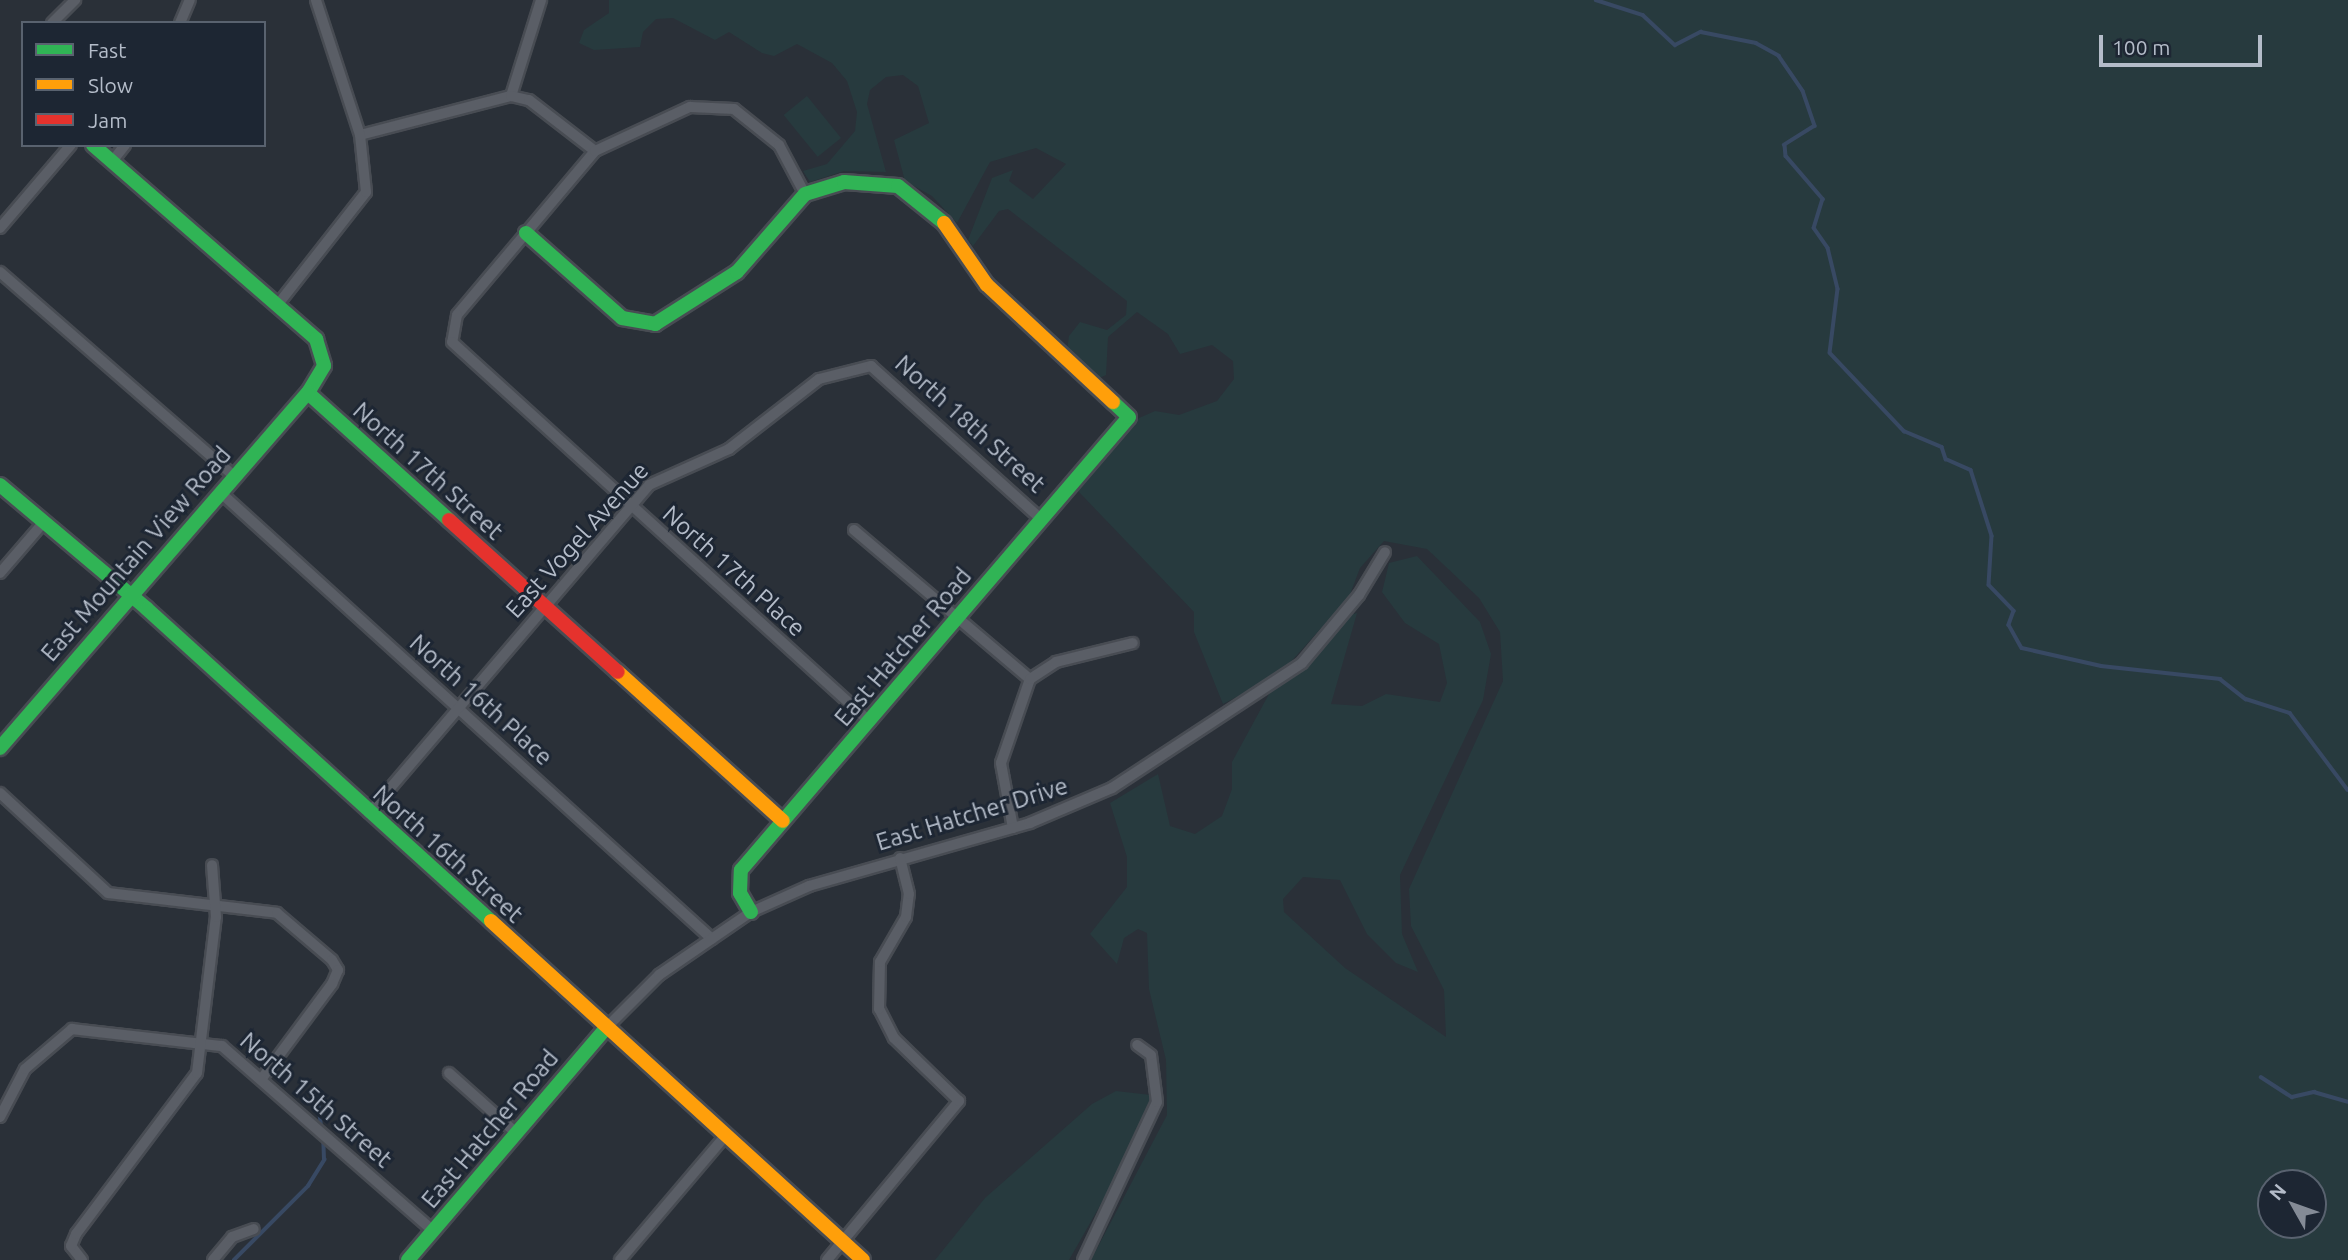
<!DOCTYPE html>
<html>
<head>
<meta charset="utf-8">
<style>
	body { margin:0 }
	#map { position:relative; width:2348px; height:1260px; overflow:hidden; background:#2a3038; font-family:Ubuntu,sans-serif }
	div>[style] { position:absolute }
	.green>* { inset:0; background:#273a3e; transform-origin:0 0 }
	.stream>* { height:3.5px; margin:-1.75px; padding:0 1.75px; transform-origin:1.75px; border-radius:1.75px; background:#384963 }
	.roads { filter:drop-shadow(2px 0 #484c53) drop-shadow(-2px 0 #484c53) drop-shadow(0 2px #484c53) drop-shadow(0 -2px #484c53) }
	.street>* { height:10px; margin:-5px; padding:0 5px; transform-origin:5px; border-radius:5px; background:#5a5e66 }
	.fast>* { height:14px; margin:-7px; padding:0 7px; transform-origin:7px; border-radius:7px; background:#30b455 }
	.slow>* { height:14px; margin:-7px; padding:0 7px; transform-origin:7px; border-radius:7px; background:#ff9f0a }
	.jam>* { height:14px; margin:-7px; padding:0 7px; transform-origin:7px; border-radius:7px; background:#e5322d }
	span { translate:-50% -50%; white-space:nowrap; text-align:center; line-height:1.15; -webkit-text-stroke:6px #1d2633; paint-order:stroke }
	.street-label { font-size:24px; color:#b4bcc9 }
	.legend { position:absolute; left:21px; top:21px; width:245px; height:126px; box-sizing:border-box; background:#1d2633; border:2px solid #59626f; margin:0; padding:9px 12px; list-style:none; font-size:21px; color:#b4bcc9 }
	.legend li { display:flex; align-items:center; gap:14px; height:35px }
	.legend b { width:35px; border:2px solid #59626f }
	.north { position:absolute; left:2257px; top:1169px; width:70px; height:70px; box-sizing:border-box; background:#1d2633; border:2px solid #59626f; border-radius:50%; rotate:310deg; font-size:19px; font-weight:700; line-height:28px; text-align:center; color:#b4bcc9 }
	.north::after { content:''; display:block; margin:auto; width:24px; height:32px; background:#848b96; clip-path:polygon(50% 0,100% 100%,50% 72%,0 100%) }
	.scale { position:absolute; left:2099px; top:35px; width:163px; height:32px; box-sizing:border-box; border:4px solid #b4bcc9; border-top:0; padding-left:9px; font-size:21px; line-height:24px; white-space:nowrap; color:#b4bcc9; -webkit-text-stroke:5px #1d2633; paint-order:stroke }
</style>
</head>
<body>
<div id="map">
	<div class="green">
		<div style="clip-path:polygon(evenodd,609px 0,2348px 0,2348px 1260px,1091px 1260px,1167px 1115px,1166px 1060px,1149px 989px,1147px 933px,1138px 929px,1124px 938px,1117px 964px,1090px 934px,1127px 887px,1127px 857px,1110px 803px,1158px 774px,1170px 826px,1195px 834px,1222px 816px,1232px 789px,1232px 762px,1269px 694px,1310px 665px,1346px 616px,1357px 613px,1331px 704px,1362px 706px,1386px 694px,1440px 702px,1447px 683px,1439px 644px,1405px 623px,1382px 592px,1389px 563px,1417px 556px,1480px 622px,1491px 654px,1483px 700px,1400px 875px,1402px 934px,1418px 972px,1396px 963px,1367px 934px,1340px 880px,1303px 877px,1283px 899px,1284px 912px,1345px 968px,1446px 1037px,1444px 990px,1411px 926px,1409px 889px,1503px 681px,1500px 632px,1479px 598px,1427px 549px,1384px 541px,1360px 568px,1349px 597px,1279px 675px,1223px 704px,1194px 632px,1194px 612px,1078px 491px,1139px 418px,1155px 411px,1179px 415px,1217px 401px,1234px 379px,1233px 361px,1212px 345px,1180px 354px,1168px 334px,1137px 312px,1108px 337px,1106px 375px,1099px 378px,1067px 350px,1069px 336px,1080px 322px,1107px 330px,1126px 315px,1127px 301px,1008px 209px,999px 211px,973px 246px,968px 240px,992px 178px,1013px 170px,1009px 181px,1033px 199px,1066px 164px,1036px 148px,990px 162px,957px 223px,932px 196px,905px 181px,894px 140px,929px 123px,918px 86px,903px 75px,886px 77px,870px 90px,867px 104px,886px 172px,844px 171px,810px 182px,803px 171px,827px 164px,855px 131px,857px 112px,847px 81px,832px 63px,797px 44px,774px 56px,762px 53px,729px 32px,715px 40px,673px 18px,656px 19px,643px 32px,640px 47px,594px 50px,579px 43px,584px 30px,609px 13px,609px 0,2271px 1183px,2313px 1183px,2313px 1225px,2271px 1225px,2271px 1183px)"></div>
		<div style="left:807px;top:96px;width:54px;height:30px;rotate:51deg"></div>
		<div style="clip-path:polygon(1116px 1091px,1151px 1095px,1139px 1137px,1069px 1260px,935px 1260px,985px 1198px,1092px 1104px)"></div>
	</div>
	<div class="stream">
		<div style="left:1596px;top:0;width:49px;rotate:17.7deg"></div>
		<div style="left:1643px;top:15px;width:44px;rotate:43.2deg"></div>
		<div style="left:1675px;top:45px;width:29px;rotate:-27deg"></div>
		<div style="left:1701px;top:32px;width:56px;rotate:11.3deg"></div>
		<div style="left:1756px;top:43px;width:26px;rotate:29deg"></div>
		<div style="left:1779px;top:56px;width:42px;rotate:55.6deg"></div>
		<div style="left:1803px;top:91px;width:37px;rotate:71deg"></div>
		<div style="left:1815px;top:126px;width:36px;rotate:148deg"></div>
		<div style="left:1785px;top:145px;width:11px;rotate:85deg"></div>
		<div style="left:1786px;top:156px;width:57px;rotate:49.3deg"></div>
		<div style="left:1823px;top:199px;width:30px;rotate:107deg"></div>
		<div style="left:1814px;top:228px;width:24px;rotate:55deg"></div>
		<div style="left:1828px;top:248px;width:42px;rotate:76.3deg"></div>
		<div style="left:1838px;top:289px;width:64px;rotate:97.1deg"></div>
		<div style="left:1830px;top:353px;width:108px;rotate:46.5deg"></div>
		<div style="left:1904px;top:431px;width:41px;rotate:22.8deg"></div>
		<div style="left:1942px;top:447px;width:13px;rotate:72deg"></div>
		<div style="left:1946px;top:459px;width:27px;rotate:24deg"></div>
		<div style="left:1971px;top:470px;width:69px;rotate:72.3deg"></div>
		<div style="left:1992px;top:536px;width:49px;rotate:93.5deg"></div>
		<div style="left:1989px;top:585px;width:36px;rotate:46deg"></div>
		<div style="left:2014px;top:611px;width:15px;rotate:110deg"></div>
		<div style="left:2009px;top:625px;width:26px;rotate:61deg"></div>
		<div style="left:2022px;top:648px;width:81px;rotate:12.8deg"></div>
		<div style="left:2101px;top:666px;width:120px;rotate:6.2deg"></div>
		<div style="left:2220px;top:679px;width:33px;rotate:38deg"></div>
		<div style="left:2246px;top:699px;width:46px;rotate:17.7deg"></div>
		<div style="left:2290px;top:713px;width:96px;rotate:53deg"></div>
		<div style="left:2261px;top:1077px;width:37px;rotate:33deg"></div>
		<div style="left:2292px;top:1097px;width:23px;rotate:-13deg"></div>
		<div style="left:2314px;top:1092px;width:35px;rotate:16deg"></div>
		<div style="left:319px;top:1106px;width:23px;rotate:83deg"></div>
		<div style="left:234px;top:1260px;width:105px;rotate:-45deg"></div>
		<div style="left:308px;top:1186px;width:31px;rotate:-58deg"></div>
		<div style="left:324px;top:1160px;width:24px;rotate:-92deg"></div>
	</div>
	<div class="roads">
		<div class="street">
			<div style="left:52px;top:23px;width:33px;rotate:-45deg"></div>
			<div style="left:180px;top:23px;width:25px;rotate:-67deg"></div>
			<div style="left:511px;top:96px;width:101px;rotate:-72.6deg"></div>
			<div style="left:360px;top:135px;width:156px;rotate:-14.5deg"></div>
			<div style="left:511px;top:96px;width:18px;rotate:13deg"></div>
			<div style="left:529px;top:100px;width:83px;rotate:37.7deg"></div>
			<div style="left:595px;top:151px;width:214px;rotate:130.1deg"></div>
			<div style="left:457px;top:315px;width:27px;rotate:100deg"></div>
			<div style="left:452px;top:342px;width:565px;rotate:42.27deg"></div>
			<div style="left:595px;top:151px;width:105px;rotate:-24.9deg"></div>
			<div style="left:690px;top:107px;width:44px;rotate:2.6deg"></div>
			<div style="left:734px;top:109px;width:58px;rotate:38.7deg"></div>
			<div style="left:779px;top:145px;width:55px;rotate:62deg"></div>
			<div style="left:114px;top:159px;width:18px;rotate:-52deg"></div>
			<div style="left:0;top:228px;width:109px;rotate:-49.5deg"></div>
			<div style="left:0;top:272px;width:310px;rotate:41.1deg"></div>
			<div style="left:279px;top:303px;width:141px;rotate:-51.9deg"></div>
			<div style="left:366px;top:192px;width:57px;rotate:-96deg"></div>
			<div style="left:360px;top:135px;width:142px;rotate:-108.1deg"></div>
			<div style="left:221px;top:493px;width:663px;rotate:42.25deg"></div>
			<div style="left:854px;top:530px;width:231px;rotate:40.3deg"></div>
			<div style="left:0;top:573px;width:66px;rotate:-49.3deg"></div>
			<div style="left:0;top:793px;width:147px;rotate:42.8deg"></div>
			<div style="left:108px;top:893px;width:170px;rotate:6.7deg"></div>
			<div style="left:277px;top:913px;width:72px;rotate:40.5deg"></div>
			<div style="left:332px;top:960px;width:12px;rotate:59deg"></div>
			<div style="left:338px;top:970px;width:15px;rotate:113deg"></div>
			<div style="left:332px;top:984px;width:116px;rotate:126.6deg"></div>
			<div style="left:369px;top:813px;width:431px;rotate:-49.5deg"></div>
			<div style="left:649px;top:485px;width:88px;rotate:-24.2deg"></div>
			<div style="left:729px;top:449px;width:114px;rotate:-37.9deg"></div>
			<div style="left:819px;top:379px;width:54px;rotate:-14deg"></div>
			<div style="left:871px;top:366px;width:229px;rotate:42deg"></div>
			<div style="left:1013px;top:828px;width:66px;rotate:-100.5deg"></div>
			<div style="left:1001px;top:763px;width:89px;rotate:-71deg"></div>
			<div style="left:1030px;top:679px;width:31px;rotate:-33deg"></div>
			<div style="left:1056px;top:662px;width:79px;rotate:-13.9deg"></div>
			<div style="left:607px;top:1027px;width:74px;rotate:-45deg"></div>
			<div style="left:659px;top:975px;width:112px;rotate:-34.4deg"></div>
			<div style="left:751px;top:912px;width:64px;rotate:-24.1deg"></div>
			<div style="left:809px;top:886px;width:230px;rotate:-15.9deg"></div>
			<div style="left:1030px;top:823px;width:89px;rotate:-23.1deg"></div>
			<div style="left:1112px;top:788px;width:227px;rotate:-33.3deg"></div>
			<div style="left:1302px;top:663px;width:89px;rotate:-50deg"></div>
			<div style="left:1359px;top:595px;width:50px;rotate:-58.8deg"></div>
			<div style="left:449px;top:1073px;width:90px;rotate:41.8deg"></div>
			<div style="left:0;top:1117px;width:54px;rotate:-62.5deg"></div>
			<div style="left:25px;top:1069px;width:62px;rotate:-40.4deg"></div>
			<div style="left:72px;top:1029px;width:151px;rotate:6.5deg"></div>
			<div style="left:222px;top:1046px;width:281px;rotate:41.2deg"></div>
			<div style="left:82px;top:1260px;width:18px;rotate:-128deg"></div>
			<div style="left:71px;top:1246px;width:13px;rotate:-67deg"></div>
			<div style="left:76px;top:1234px;width:201px;rotate:-53.1deg"></div>
			<div style="left:197px;top:1073px;width:157px;rotate:-83.1deg"></div>
			<div style="left:216px;top:917px;width:52px;rotate:-94.4deg"></div>
			<div style="left:213px;top:1260px;width:30px;rotate:-50deg"></div>
			<div style="left:232px;top:1237px;width:23px;rotate:-20deg"></div>
			<div style="left:620px;top:1260px;width:162px;rotate:-49.7deg"></div>
			<div style="left:827px;top:1260px;width:207px;rotate:-50.3deg"></div>
			<div style="left:959px;top:1101px;width:91px;rotate:-135.9deg"></div>
			<div style="left:894px;top:1038px;width:33px;rotate:-117deg"></div>
			<div style="left:879px;top:1009px;width:47px;rotate:-88.8deg"></div>
			<div style="left:880px;top:962px;width:52px;rotate:-60deg"></div>
			<div style="left:906px;top:917px;width:23px;rotate:-83deg"></div>
			<div style="left:909px;top:894px;width:37px;rotate:-104deg"></div>
			<div style="left:1083px;top:1260px;width:174px;rotate:-64.9deg"></div>
			<div style="left:1157px;top:1102px;width:47px;rotate:-97.3deg"></div>
			<div style="left:1151px;top:1055px;width:17px;rotate:-144deg"></div>
		</div>
		<div class="fast">
			<div style="left:93px;top:145px;width:296px;rotate:41deg"></div>
			<div style="left:316px;top:339px;width:28px;rotate:73deg"></div>
			<div style="left:324px;top:366px;width:31px;rotate:121deg"></div>
			<div style="left:308px;top:393px;width:190px;rotate:42deg"></div>
			<div style="left:526px;top:233px;width:128px;rotate:41.5deg"></div>
			<div style="left:622px;top:318px;width:34px;rotate:10deg"></div>
			<div style="left:655px;top:324px;width:97px;rotate:-32.4deg"></div>
			<div style="left:737px;top:272px;width:103px;rotate:-48.9deg"></div>
			<div style="left:805px;top:194px;width:41px;rotate:-17.1deg"></div>
			<div style="left:844px;top:182px;width:54px;rotate:4.2deg"></div>
			<div style="left:898px;top:186px;width:59px;rotate:38.8deg"></div>
			<div style="left:0;top:485px;width:192px;rotate:40.1deg"></div>
			<div style="left:147px;top:609px;width:464px;rotate:42.2deg"></div>
			<div style="left:0;top:748px;width:470px;rotate:-49.1deg"></div>
			<div style="left:751px;top:912px;width:22px;rotate:-120deg"></div>
			<div style="left:740px;top:893px;width:23px;rotate:-88deg"></div>
			<div style="left:741px;top:870px;width:596px;rotate:-49.42deg"></div>
			<div style="left:1129px;top:417px;width:22px;rotate:-137deg"></div>
			<div style="left:408px;top:1260px;width:306px;rotate:-49.5deg"></div>
		</div>
		<div class="slow">
			<div style="left:944px;top:223px;width:75px;rotate:55.3deg"></div>
			<div style="left:987px;top:285px;width:172px;rotate:42.9deg"></div>
			<div style="left:618px;top:672px;width:222px;rotate:42.1deg"></div>
			<div style="left:491px;top:921px;width:503px;rotate:42.34deg"></div>
		</div>
		<div class="jam">
			<div style="left:449px;top:520px;width:227px;rotate:42deg"></div>
		</div>
	</div>
	<div class="street-label">
		<span style="left:970px;top:424px;rotate:42deg">North 18th Street</span>
		<span style="left:428px;top:471px;rotate:42deg">North 17th Street</span>
		<span style="left:577px;top:540px;rotate:-48deg">East Vogel Avenue</span>
		<span style="left:136px;top:554px;rotate:-49deg">East Mountain View Road</span>
		<span style="left:734px;top:571px;rotate:42deg">North 17th Place</span>
		<span style="left:903px;top:647px;rotate:-50deg">East Hatcher Road</span>
		<span style="left:481px;top:700px;rotate:42deg">North 16th Place</span>
		<span style="left:972px;top:814px;rotate:-17deg">East Hatcher Drive</span>
		<span style="left:448px;top:854px;rotate:42deg">North 16th Street</span>
		<span style="left:316px;top:1100px;rotate:41deg">North 15th Street</span>
		<span style="left:490px;top:1129px;rotate:-50deg">East Hatcher Road</span>
	</div>
	<ul class="legend">
	<li><b style="height:9px;background:#30b455"></b>Fast</li>
	<li><b style="height:9px;background:#ff9f0a"></b>Slow</li>
	<li><b style="height:9px;background:#e5322d"></b>Jam</li>
	</ul>
	<div class="north">N</div>
	<div class="scale">100 m</div>
</div>
</body>
</html>
